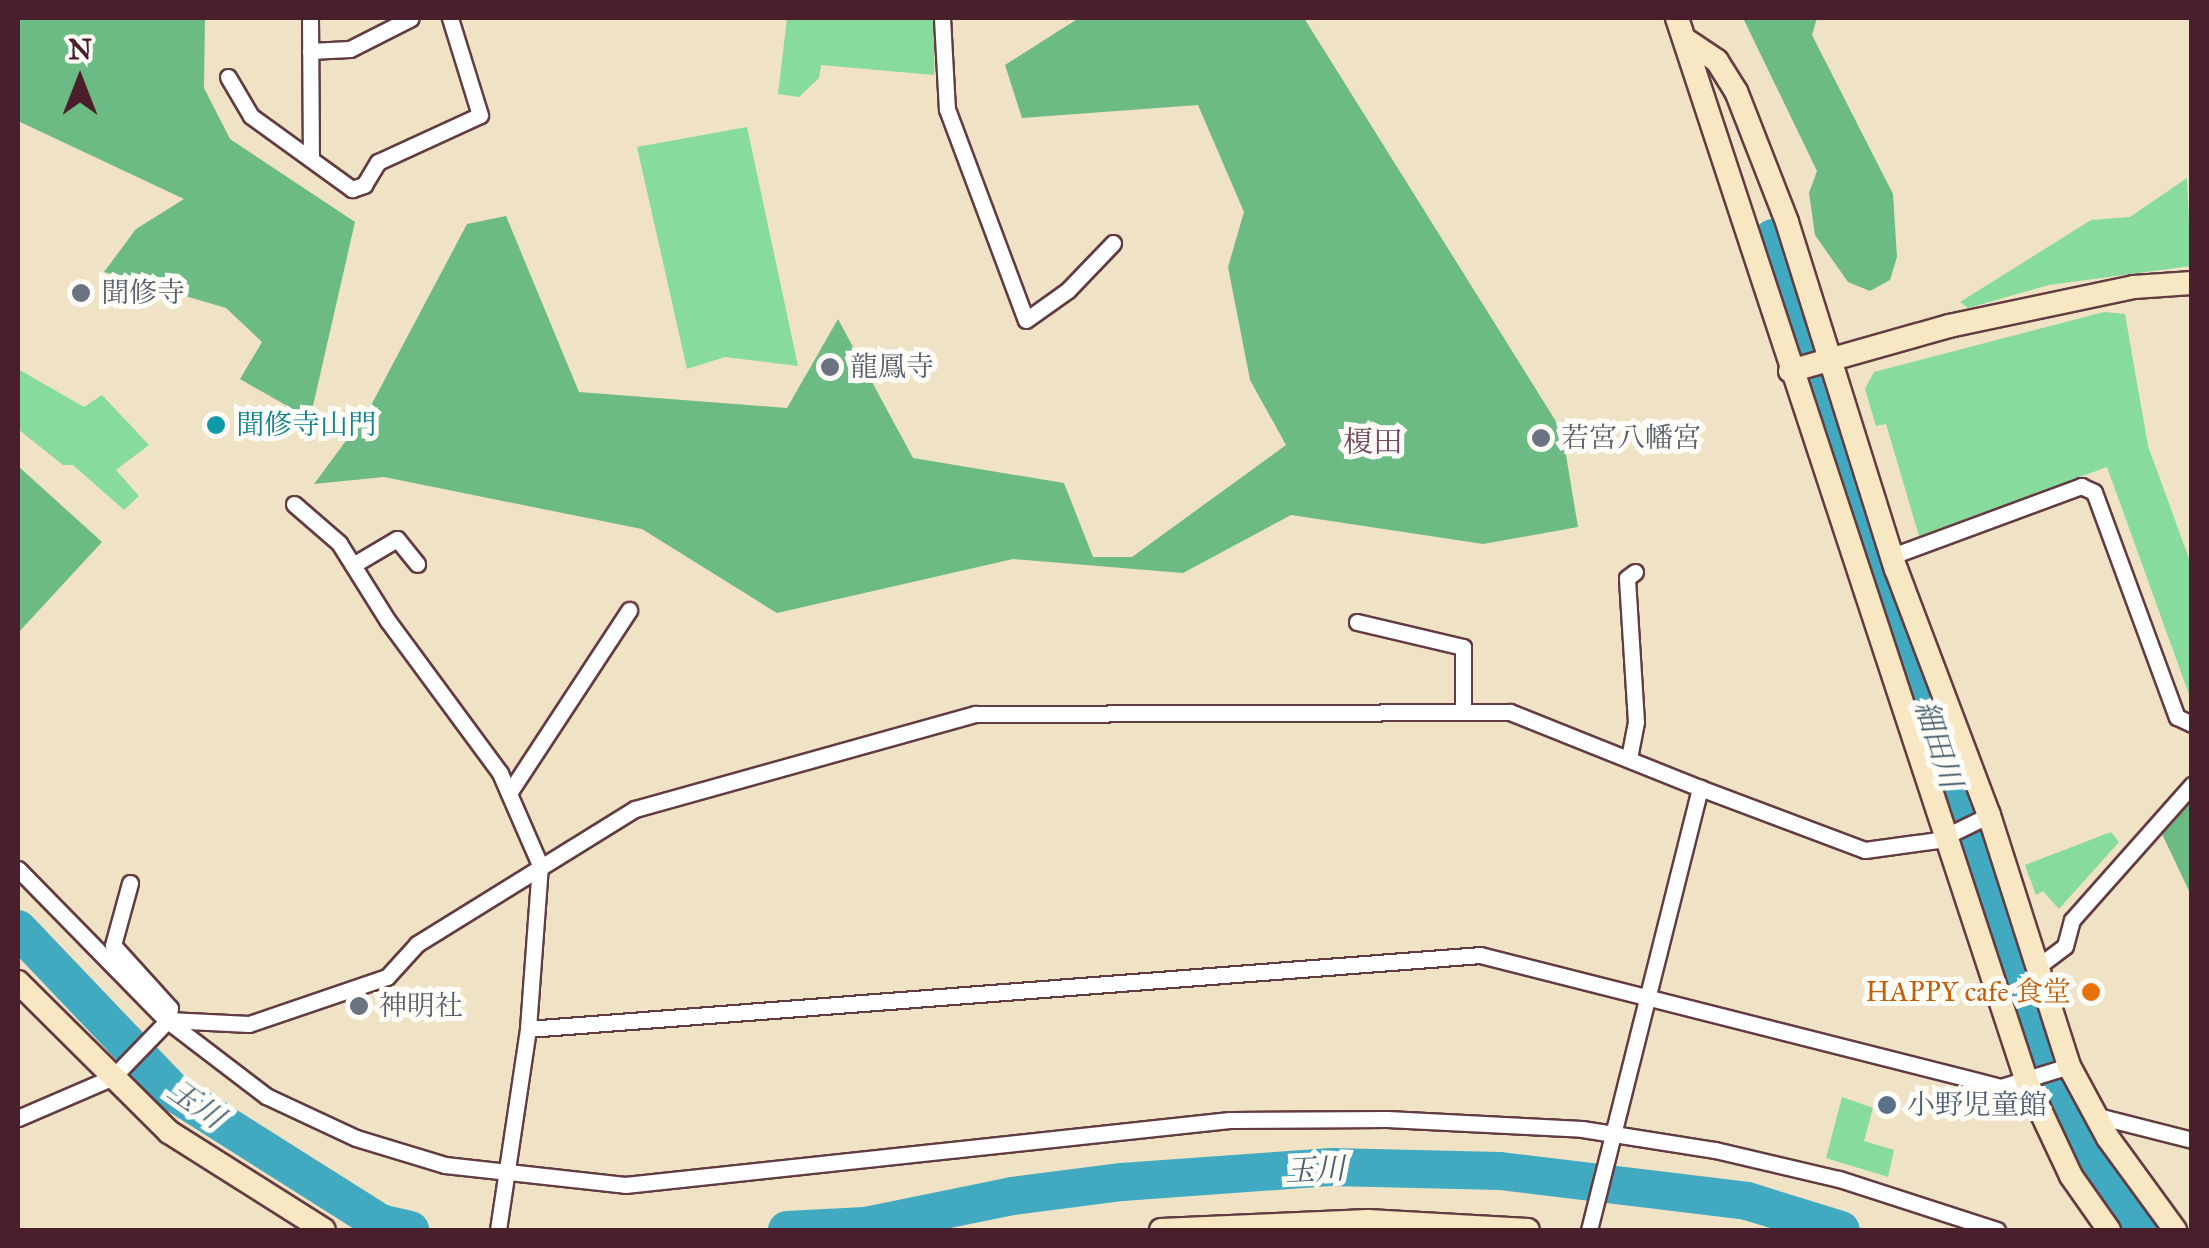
<!DOCTYPE html>
<html>
<head>
<meta charset="utf-8">
<style>
	body { margin:0 }
	#map { position:relative; width:2209px; height:1248px; overflow:hidden; background:#f0e2c5; font-family:"IM FELL Great Primer","Noto Serif JP",serif }
	div>[style] { position:absolute }
	.green>* { inset:0; background:#87db9d }
	.forest>* { inset:0; background:#6dbb84 }
	.river>* { height:38px; margin:-19px; padding:0 19px; transform-origin:19px; border-radius:19px; background:#41aac1 }
	.roads { filter:drop-shadow(2px 0 #633c42) drop-shadow(-2px 0 #633c42) drop-shadow(0 2px #633c42) drop-shadow(0 -2px #633c42) }
	.street>* { height:15px; margin:-7.5px; padding:0 7.5px; transform-origin:7.5px; border-radius:7.5px; background:#fff }
	.secondary>* { height:22px; margin:-11px; padding:0 11px; transform-origin:11px; border-radius:11px; background:#f7e8c3 }
	.dots>* { width:28px; height:28px; translate:-50% -50%; box-sizing:border-box; border:5px solid #fdfcf7; border-radius:50% }
	span { translate:-50% -50%; white-space:nowrap; text-align:center; line-height:1.15; -webkit-text-stroke:10px #fdfcf7; paint-order:stroke }
	.worship-label { font-size:28px; color:#5b616d }
	.left { translate:0 -50%; text-align:left }
	.culture-label { font-size:28px; color:#0d838f }
	.food-label { font-size:28px; color:#c56008 }
	.right { translate:-100% -50%; text-align:right }
	.service-label { font-size:28px; color:#4e5e75 }
	.neighbourhood-label { font-size:30px; color:#754966 }
	.water-label { font-size:30px; color:#465e6e; font-style:italic }
	.frame { position:absolute; inset:0; border:20px solid #4a1f2b; pointer-events:none }
	.north { position:absolute; left:30px; top:30px; width:100px; height:100px; -webkit-text-stroke:8px #fdfcf7; paint-order:stroke; rotate:0deg; font-size:28px; font-weight:700; line-height:40px; text-align:center; color:#4a1f2b }
	.north::after { content:''; display:block; margin:auto; width:35px; height:45px; background:#4a1f2b; clip-path:polygon(50% 0,100% 100%,50% 72%,0 100%) }
</style>
</head>
<body>
<div id="map">
	<div class="green">
		<div style="clip-path:polygon(787px 18px,935px 18px,934px 75px,821px 65px,819px 78px,799px 97px,778px 94px)"></div>
		<div style="clip-path:polygon(747px 127px,798px 366px,725px 357px,687px 369px,637px 147px)"></div>
		<div style="clip-path:polygon(2187px 178px,2191px 266px,2049px 285px,1968px 308px,1960px 302px,2091px 220px,2130px 217px)"></div>
		<div style="clip-path:polygon(2104px 312px,2125px 314px,2148px 446px,2191px 564px,2191px 700px,2107px 467px,1919px 536px,1886px 424px,1876px 426px,1865px 389px,1874px 372px)"></div>
		<div style="clip-path:polygon(18px 369px,84px 407px,102px 395px,149px 445px,116px 470px,139px 496px,124px 510px,73px 465px,63px 465px,18px 429px)"></div>
		<div style="clip-path:polygon(2111px 832px,2119px 842px,2059px 909px,2043px 891px,2036px 895px,2025px 865px)"></div>
		<div style="clip-path:polygon(1842px 1097px,1873px 1108px,1864px 1141px,1894px 1150px,1888px 1177px,1826px 1158px)"></div>
	</div>
	<div class="forest">
		<div style="clip-path:polygon(18px 18px,205px 18px,204px 88px,230px 139px,355px 222px,310px 419px,240px 379px,262px 342px,226px 308px,104px 272px,136px 229px,184px 199px,18px 121px)"></div>
		<div style="clip-path:polygon(1079px 18px,1304px 18px,1562px 431px,1578px 527px,1483px 544px,1291px 515px,1183px 573px,1013px 559px,777px 613px,642px 529px,384px 477px,314px 484px,368px 411px,467px 224px,506px 216px,579px 392px,787px 408px,838px 319px,913px 458px,1064px 483px,1093px 557px,1132px 557px,1286px 445px,1250px 380px,1228px 267px,1244px 212px,1198px 105px,1022px 118px,1005px 65px)"></div>
		<div style="clip-path:polygon(1743px 18px,1817px 18px,1812px 35px,1893px 194px,1897px 257px,1890px 280px,1870px 291px,1848px 282px,1815px 235px,1809px 193px,1817px 171px)"></div>
		<div style="clip-path:polygon(18px 466px,102px 542px,18px 633px)"></div>
		<div style="clip-path:polygon(2179px 796px,2191px 797px,2191px 895px,2162px 834px)"></div>
	</div>
	<div class="river">
		<div style="left:1773px;top:238px;width:867px;rotate:71.86deg"></div>
		<div style="left:2043px;top:1062px;width:126px;rotate:62.6deg"></div>
		<div style="left:2101px;top:1174px;width:71px;rotate:52.5deg"></div>
		<div style="left:18px;top:929px;width:225px;rotate:46.4deg"></div>
		<div style="left:173px;top:1092px;width:245px;rotate:32.3deg"></div>
		<div style="left:380px;top:1223px;width:31px;rotate:13deg"></div>
		<div style="left:787px;top:1230px;width:78px;rotate:-2.9deg"></div>
		<div style="left:865px;top:1226px;width:150px;rotate:-11.5deg"></div>
		<div style="left:1012px;top:1196px;width:111px;rotate:-7.3deg"></div>
		<div style="left:1122px;top:1182px;width:211px;rotate:-4.1deg"></div>
		<div style="left:1332px;top:1167px;width:168px;rotate:1.4deg"></div>
		<div style="left:1500px;top:1171px;width:249px;rotate:6.9deg"></div>
		<div style="left:1747px;top:1201px;width:98px;rotate:17.1deg"></div>
	</div>
	<div class="roads">
		<div class="street">
			<div style="left:310px;top:18px;width:137px;rotate:89.6deg"></div>
			<div style="left:942px;top:18px;width:91px;rotate:86.9deg"></div>
			<div style="left:947px;top:109px;width:225px;rotate:69.5deg"></div>
			<div style="left:1026px;top:320px;width:52px;rotate:-35.5deg"></div>
			<div style="left:1068px;top:290px;width:65px;rotate:-46.2deg"></div>
			<div style="left:310px;top:51px;width:40px;rotate:-2.9deg"></div>
			<div style="left:350px;top:49px;width:68px;rotate:-26.9deg"></div>
			<div style="left:228px;top:77px;width:45px;rotate:59.5deg"></div>
			<div style="left:251px;top:116px;width:125px;rotate:35.9deg"></div>
			<div style="left:352px;top:189px;width:13px;rotate:-18deg"></div>
			<div style="left:364px;top:185px;width:27px;rotate:-59deg"></div>
			<div style="left:378px;top:162px;width:112px;rotate:-24.7deg"></div>
			<div style="left:480px;top:115px;width:102px;rotate:-107.2deg"></div>
			<div style="left:294px;top:504px;width:60px;rotate:40.9deg"></div>
			<div style="left:339px;top:543px;width:92px;rotate:57.9deg"></div>
			<div style="left:388px;top:621px;width:189px;rotate:53.6deg"></div>
			<div style="left:500px;top:773px;width:100px;rotate:66.5deg"></div>
			<div style="left:540px;top:865px;width:164px;rotate:94.2deg"></div>
			<div style="left:528px;top:1029px;width:203px;rotate:98.5deg"></div>
			<div style="left:1892px;top:556px;width:202px;rotate:-20.3deg"></div>
			<div style="left:2081px;top:486px;width:14px;rotate:25deg"></div>
			<div style="left:2094px;top:492px;width:240px;rotate:69.8deg"></div>
			<div style="left:2177px;top:717px;width:17px;rotate:25deg"></div>
			<div style="left:353px;top:565px;width:51px;rotate:-30.6deg"></div>
			<div style="left:397px;top:539px;width:32px;rotate:51deg"></div>
			<div style="left:1357px;top:622px;width:109px;rotate:13.3deg"></div>
			<div style="left:1463px;top:647px;width:63px;rotate:90deg"></div>
			<div style="left:1629px;top:758px;width:37px;rotate:-79deg"></div>
			<div style="left:1636px;top:722px;width:144px;rotate:-93.6deg"></div>
			<div style="left:1627px;top:578px;width:10px;rotate:-37deg"></div>
			<div style="left:509px;top:793px;width:219px;rotate:-56.7deg"></div>
			<div style="left:18px;top:869px;width:209px;rotate:45.6deg"></div>
			<div style="left:164px;top:1018px;width:128px;rotate:37.4deg"></div>
			<div style="left:266px;top:1096px;width:99px;rotate:25deg"></div>
			<div style="left:356px;top:1138px;width:93px;rotate:16.9deg"></div>
			<div style="left:445px;top:1165px;width:181px;rotate:6.3deg"></div>
			<div style="left:625px;top:1185px;width:608px;rotate:-6.13deg"></div>
			<div style="left:1230px;top:1120px;width:157px;rotate:-0.4deg"></div>
			<div style="left:1387px;top:1119px;width:195px;rotate:2.9deg"></div>
			<div style="left:1582px;top:1129px;width:135px;rotate:9deg"></div>
			<div style="left:1715px;top:1150px;width:127px;rotate:13.2deg"></div>
			<div style="left:1839px;top:1179px;width:166px;rotate:17.9deg"></div>
			<div style="left:130px;top:883px;width:64px;rotate:105.3deg"></div>
			<div style="left:113px;top:945px;width:85px;rotate:47.9deg"></div>
			<div style="left:170px;top:1008px;width:12px;rotate:99deg"></div>
			<div style="left:2036px;top:968px;width:36px;rotate:-37deg"></div>
			<div style="left:2065px;top:946px;width:27px;rotate:-75deg"></div>
			<div style="left:2072px;top:920px;width:181px;rotate:-48.4deg"></div>
			<div style="left:528px;top:1029px;width:955px;rotate:-4.44deg"></div>
			<div style="left:1480px;top:955px;width:537px;rotate:14.22deg"></div>
			<div style="left:2001px;top:1087px;width:71px;rotate:-17.2deg"></div>
			<div style="left:2094px;top:1115px;width:101px;rotate:14.3deg"></div>
			<div style="left:18px;top:1118px;width:103px;rotate:-23.3deg"></div>
			<div style="left:113px;top:1077px;width:79px;rotate:-46deg"></div>
			<div style="left:168px;top:1020px;width:81px;rotate:2.8deg"></div>
			<div style="left:249px;top:1024px;width:146px;rotate:-18.8deg"></div>
			<div style="left:387px;top:977px;width:45px;rotate:-47.7deg"></div>
			<div style="left:417px;top:944px;width:256px;rotate:-31.8deg"></div>
			<div style="left:635px;top:809px;width:353px;rotate:-15.6deg"></div>
			<div style="left:975px;top:714px;width:535px;rotate:-0.21deg"></div>
			<div style="left:1510px;top:712px;width:205px;rotate:21.8deg"></div>
			<div style="left:1589px;top:1230px;width:456px;rotate:-75.9deg"></div>
			<div style="left:1700px;top:788px;width:176px;rotate:20.6deg"></div>
			<div style="left:1865px;top:850px;width:74px;rotate:-7.8deg"></div>
			<div style="left:1938px;top:840px;width:57px;rotate:-26.1deg"></div>
		</div>
		<div class="secondary">
			<div style="left:1677px;top:18px;width:1120px;rotate:71.79deg"></div>
			<div style="left:2027px;top:1082px;width:104px;rotate:64.9deg"></div>
			<div style="left:2071px;top:1176px;width:66px;rotate:54.9deg"></div>
			<div style="left:1686px;top:40px;width:37px;rotate:34deg"></div>
			<div style="left:1717px;top:61px;width:36px;rotate:58deg"></div>
			<div style="left:1736px;top:91px;width:141px;rotate:68.7deg"></div>
			<div style="left:1787px;top:222px;width:364px;rotate:72.6deg"></div>
			<div style="left:1896px;top:569px;width:263px;rotate:69.3deg"></div>
			<div style="left:1989px;top:815px;width:263px;rotate:72.3deg"></div>
			<div style="left:2069px;top:1066px;width:82px;rotate:61.6deg"></div>
			<div style="left:2108px;top:1138px;width:114px;rotate:53.9deg"></div>
			<div style="left:1790px;top:371px;width:165px;rotate:-15.8deg"></div>
			<div style="left:1949px;top:326px;width:189px;rotate:-11.9deg"></div>
			<div style="left:2134px;top:287px;width:58px;rotate:-3.9deg"></div>
			<div style="left:18px;top:982px;width:213px;rotate:44.8deg"></div>
			<div style="left:169px;top:1132px;width:183px;rotate:32.3deg"></div>
			<div style="left:1161px;top:1230px;width:207px;rotate:-2.5deg"></div>
			<div style="left:1368px;top:1221px;width:160px;rotate:3.2deg"></div>
		</div>
	</div>
	<div class="dots">
		<div style="left:81px;top:293px;background:#6b7280"></div>
		<div style="left:830px;top:367px;background:#6b7280"></div>
		<div style="left:216px;top:425px;background:#0f9aa8"></div>
		<div style="left:1541px;top:438px;background:#6b7280"></div>
		<div style="left:2091px;top:992px;background:#e8710a"></div>
		<div style="left:359px;top:1006px;background:#6b7280"></div>
		<div style="left:1887px;top:1105px;background:#5c6f8a"></div>
	</div>
	<div class="worship-label">
		<span class="left" style="left:101px;top:293px">聞修寺</span>
		<span class="left" style="left:850px;top:367px">龍鳳寺</span>
		<span class="left" style="left:1561px;top:438px">若宮八幡宮</span>
		<span class="left" style="left:379px;top:1006px">神明社</span>
	</div>
	<div class="culture-label">
		<span class="left" style="left:236px;top:425px">聞修寺山門</span>
	</div>
	<div class="food-label">
		<span class="right" style="left:2071px;top:992px">HAPPY cafe 食堂</span>
	</div>
	<div class="service-label">
		<span class="left" style="left:1907px;top:1105px">小野児童館</span>
	</div>
	<div class="neighbourhood-label">
		<span style="left:1373px;top:442px">榎田</span>
	</div>
	<div class="water-label">
		<span style="left:1938px;top:744px;rotate:72deg">細田川</span>
		<span style="left:196px;top:1104px;rotate:35deg">玉川</span>
		<span style="left:1315px;top:1170px;rotate:-3deg">玉川</span>
	</div>
	<div class="frame"></div>
	<div class="north">N</div>
</div>
</body>
</html>
